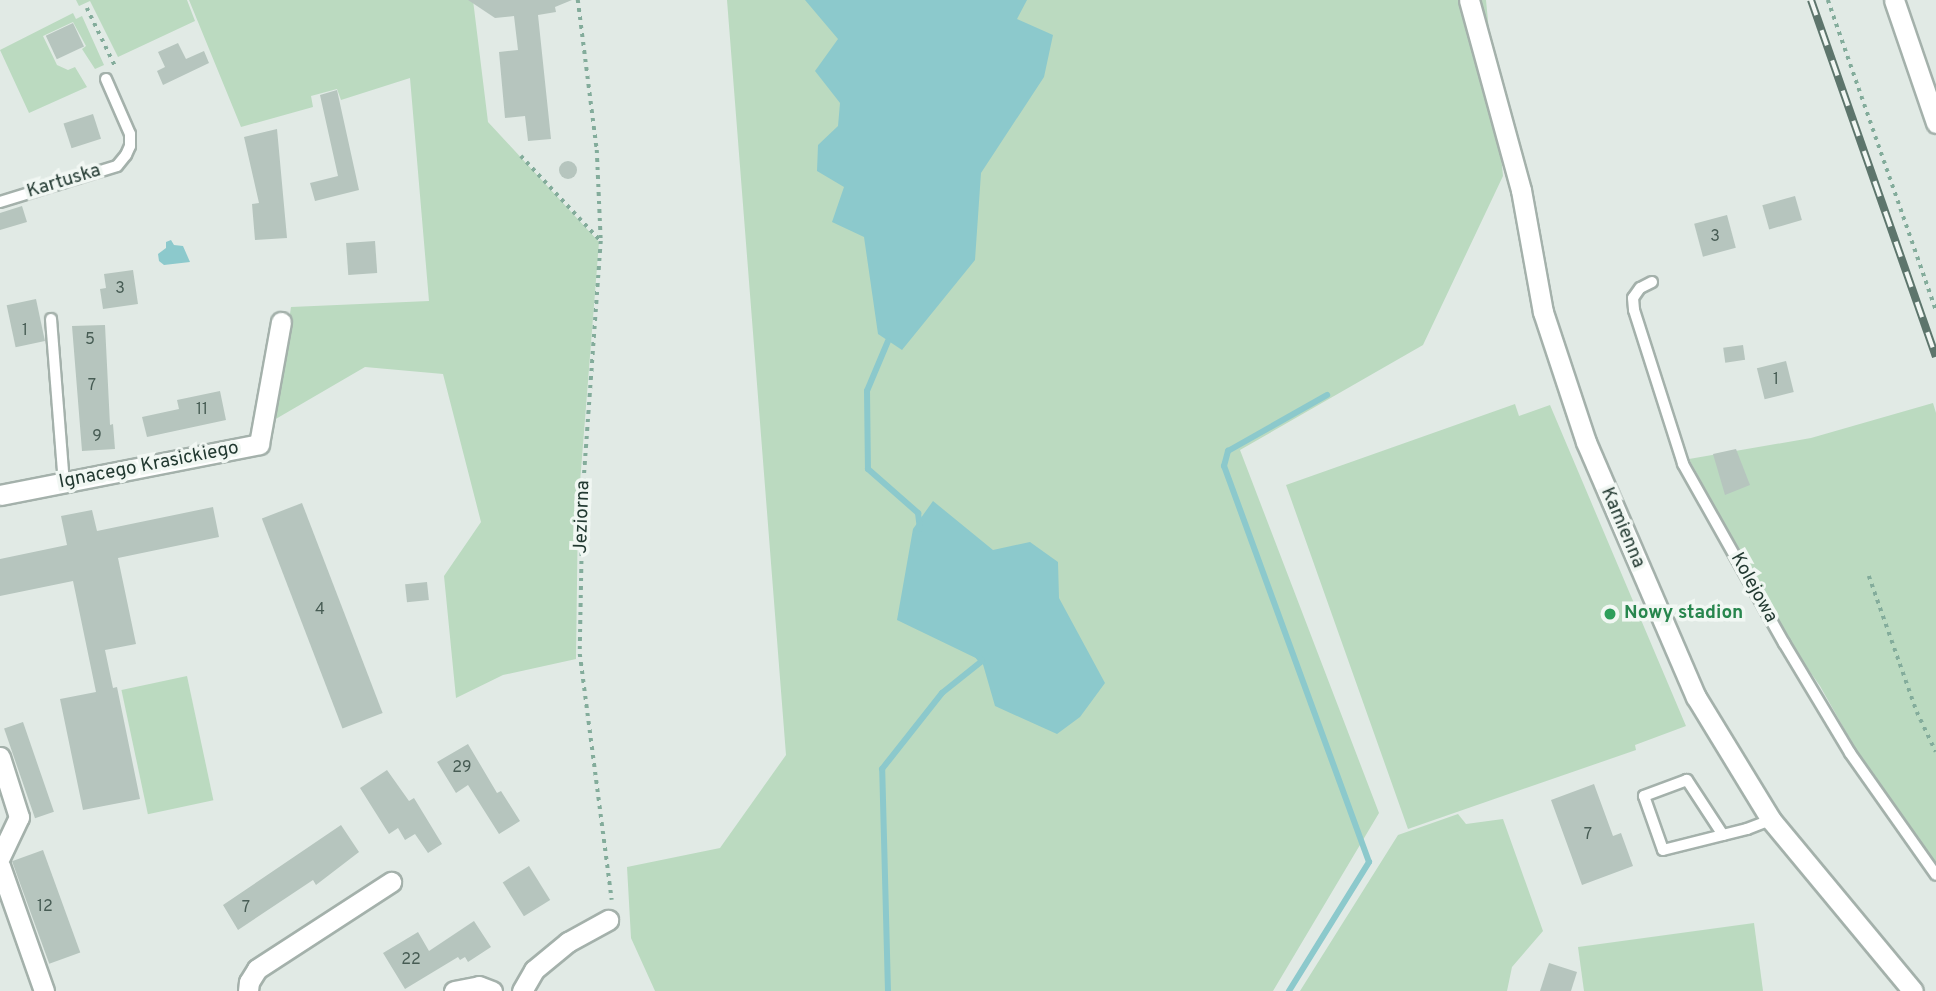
<!DOCTYPE html>
<html>
<head>
<meta charset="utf-8">
<style>
	body { margin:0 }
	#map { position:relative; width:1936px; height:991px; overflow:hidden; background:#e1eae5; font-family:Overpass,sans-serif }
	div>[style] { position:absolute }
	.green>* { inset:0; background:#bbdac0; transform-origin:0 0 }
	.water>* { inset:0; background:#8cc9cc }
	.stream>* { height:6px; margin:-3px; padding:0 3px; transform-origin:3px; border-radius:3px; background:#8cc9cc }
	.building>* { inset:0; background:#b6c5be; transform-origin:0 0 }
	.round { border-radius:50% }
	.path>* { height:3.5px; margin-top:-1.75px; transform-origin:0; background:repeating-linear-gradient(90deg,#83ac9b 0 3.5px,transparent 0 8.5px) }
	.roads { filter:drop-shadow(2px 0 #a4b1ab) drop-shadow(-2px 0 #a4b1ab) drop-shadow(0 2px #a4b1ab) drop-shadow(0 -2px #a4b1ab) }
	.lane>* { height:10px; margin:-5px; padding:0 5px; transform-origin:5px; border-radius:5px; background:#fff }
	.street>* { height:19px; margin:-9.5px; padding:0 9.5px; transform-origin:9.5px; border-radius:9.5px; background:#fff }
	.rail>* { height:8px; margin-top:-4px; transform-origin:0; background:repeating-linear-gradient(90deg,#f1f7f3 0 16px,#5d756c 0 32px); box-sizing:border-box; border-block:2px solid #5d756c }
	.dots>* { width:19px; height:19px; translate:-50% -50%; box-sizing:border-box; border:4px solid #f1f7f3; border-radius:50% }
	span { translate:-50% -50%; white-space:nowrap; text-align:center; line-height:1.15; -webkit-text-stroke:7px #f1f7f3; paint-order:stroke }
	.number-label { font-size:16px; color:#475c54 }
	.number-label span { -webkit-text-stroke-width:0 }
	.street-label { font-size:19px; color:#223931 }
	.leisure-label { font-size:19px; color:#27864d; font-weight:700 }
	.left { translate:0 -50%; text-align:left }
</style>
</head>
<body>
<div id="map">
	<div class="green">
		<div style="clip-path:polygon(76px 0,187px 0,195px 21px,118px 57px,90px 1px,79px 6px)"></div>
		<div style="clip-path:polygon(189px 0,473px 0,488px 122px,599px 242px,578px 508px,576px 659px,503px 675px,456px 698px,444px 576px,481px 522px,443px 374px,365px 367px,274px 420px,291px 307px,429px 301px,410px 78px,341px 100px,337px 89px,311px 96px,313px 107px,241px 127px)"></div>
		<div style="clip-path:polygon(727px 0,1486px 0,1503px 176px,1423px 345px,1240px 450px,1379px 813px,1273px 991px,655px 991px,631px 938px,627px 867px,720px 848px,786px 755px)"></div>
		<div style="clip-path:polygon(73px 13px,76px 19px,82px 16px,104px 65px,95px 69px,82px 49px,86px 46px,73px 22px,43px 36px,57px 65px,68px 70px,75px 67px,87px 87px,29px 113px,0 50px)"></div>
		<div style="clip-path:polygon(1933px 403px,1936px 413px,1936px 867px,1859px 755px,1820px 686px,1789px 642px,1689px 459px,1811px 438px)"></div>
		<div style="clip-path:polygon(1515px 404px,1519px 416px,1550px 405px,1686px 726px,1635px 745px,1636px 750px,1408px 829px,1286px 485px)"></div>
		<div style="left:187px;top:676px;width:127px;height:67px;rotate:78deg"></div>
		<div style="clip-path:polygon(1458px 814px,1466px 824px,1503px 819px,1543px 931px,1512px 967px,1507px 991px,1300px 991px,1398px 835px)"></div>
		<div style="clip-path:polygon(1754px 923px,1763px 991px,1584px 991px,1578px 947px)"></div>
	</div>
	<div class="water">
		<div style="clip-path:polygon(805px 0,1027px 0,1017px 19px,1053px 35px,1044px 77px,981px 173px,975px 260px,902px 350px,878px 334px,864px 237px,832px 222px,844px 187px,817px 171px,818px 145px,838px 126px,840px 103px,815px 71px,838px 39px)"></div>
		<div style="clip-path:polygon(171px 240px,174px 245px,183px 246px,190px 262px,164px 265px,159px 261px,158px 254px,166px 248px,166px 242px)"></div>
		<div style="clip-path:polygon(933px 501px,993px 550px,1030px 542px,1058px 562px,1059px 598px,1105px 683px,1080px 717px,1057px 734px,995px 706px,982px 661px,897px 620px,913px 529px)"></div>
	</div>
	<div class="stream">
		<div style="left:888px;top:341px;width:54px;rotate:112.8deg"></div>
		<div style="left:867px;top:391px;width:78px;rotate:89.3deg"></div>
		<div style="left:868px;top:469px;width:67px;rotate:41.3deg"></div>
		<div style="left:918px;top:513px;width:16px;rotate:83deg"></div>
		<div style="left:888px;top:991px;width:222px;rotate:-91.5deg"></div>
		<div style="left:882px;top:769px;width:97px;rotate:-51.7deg"></div>
		<div style="left:942px;top:693px;width:51px;rotate:-38.7deg"></div>
		<div style="left:982px;top:661px;width:6px;rotate:-129deg"></div>
		<div style="left:1289px;top:991px;width:152px;rotate:-58.2deg"></div>
		<div style="left:1369px;top:862px;width:422px;rotate:-110.1deg"></div>
		<div style="left:1224px;top:466px;width:16px;rotate:-75deg"></div>
		<div style="left:1228px;top:451px;width:114px;rotate:-29.5deg"></div>
	</div>
	<div class="building">
		<div style="clip-path:polygon(468px 0,572px 0,555px 7px,556px 12px,538px 15px,551px 139px,528px 141px,525px 116px,505px 118px,499px 52px,518px 50px,514px 16px,495px 18px)"></div>
		<div style="left:73px;top:23px;width:26px;height:30px;rotate:65deg"></div>
		<div style="clip-path:polygon(178px 43px,186px 59px,204px 51px,209px 63px,163px 85px,157px 71px,165px 67px,158px 52px)"></div>
		<div style="clip-path:polygon(337px 90px,359px 190px,315px 201px,310px 183px,338px 176px,320px 95px)"></div>
		<div style="left:93px;top:114px;width:26px;height:31px;rotate:72deg"></div>
		<div style="clip-path:polygon(277px 129px,287px 238px,255px 240px,252px 204px,259px 203px,244px 137px)"></div>
		<div class="round" style="left:559px;top:161px;width:18px;height:18px"></div>
		<div style="left:1795px;top:196px;width:25px;height:34px;rotate:74deg"></div>
		<div style="clip-path:polygon(22px 206px,27px 222px,0 230px,0 213px)"></div>
		<div style="left:1727px;top:215px;width:34px;height:34px;rotate:75deg"></div>
		<div style="left:375px;top:241px;width:32px;height:29px;rotate:86deg"></div>
		<div style="clip-path:polygon(133px 270px,138px 304px,103px 309px,100px 289px,106px 288px,104px 274px)"></div>
		<div style="left:36px;top:299px;width:43px;height:30px;rotate:78deg"></div>
		<div style="clip-path:polygon(105px 325px,110px 425px,113px 424px,115px 449px,82px 451px,72px 326px)"></div>
		<div style="left:1743px;top:345px;width:15px;height:20px;rotate:82deg"></div>
		<div style="left:1786px;top:361px;width:32px;height:30px;rotate:76deg"></div>
		<div style="clip-path:polygon(220px 391px,226px 420px,147px 437px,142px 417px,179px 409px,177px 400px)"></div>
		<div style="clip-path:polygon(1736px 449px,1750px 485px,1725px 495px,1713px 454px)"></div>
		<div style="left:302px;top:503px;width:225px;height:43px;rotate:69deg"></div>
		<div style="clip-path:polygon(213px 507px,219px 537px,118px 558px,136px 644px,105px 650px,113px 688px,117px 687px,140px 799px,83px 810px,60px 699px,96px 692px,73px 581px,0 596px,0 559px,67px 545px,61px 516px,92px 510px,97px 531px)"></div>
		<div style="left:427px;top:582px;width:18px;height:22px;rotate:84deg"></div>
		<div style="left:23px;top:722px;width:95px;height:20px;rotate:71deg"></div>
		<div style="clip-path:polygon(468px 744px,497px 793px,501px 791px,520px 821px,499px 834px,468px 785px,456px 793px,437px 762px)"></div>
		<div style="clip-path:polygon(387px 770px,409px 801px,414px 798px,442px 844px,428px 853px,415px 834px,405px 840px,398px 828px,389px 834px,360px 788px)"></div>
		<div style="clip-path:polygon(1594px 784px,1613px 836px,1621px 833px,1633px 866px,1582px 885px,1551px 800px)"></div>
		<div style="clip-path:polygon(341px 825px,359px 852px,316px 885px,313px 880px,238px 930px,223px 905px)"></div>
		<div style="left:43px;top:850px;width:109px;height:33px;rotate:70deg"></div>
		<div style="left:529px;top:866px;width:40px;height:31px;rotate:58deg"></div>
		<div style="clip-path:polygon(474px 921px,491px 947px,468px 962px,465px 957px,460px 960px,458px 957px,405px 989px,383px 953px,418px 932px,429px 951px)"></div>
		<div style="clip-path:polygon(1549px 963px,1577px 972px,1571px 991px,1540px 991px)"></div>
	</div>
	<div class="path">
		<div style="left:578px;top:0;width:151px;rotate:82.8deg"></div>
		<div style="left:597px;top:150px;width:91px;rotate:87.5deg"></div>
		<div style="left:601px;top:241px;width:253px;rotate:94.1deg"></div>
		<div style="left:583px;top:493px;width:161px;rotate:91.1deg"></div>
		<div style="left:580px;top:654px;width:248px;rotate:82.6deg"></div>
		<div style="left:1828px;top:0;width:329px;rotate:70.8deg"></div>
		<div style="left:87px;top:8px;width:64px;rotate:64.2deg"></div>
		<div style="left:521px;top:156px;width:114px;rotate:46.8deg"></div>
		<div style="left:1869px;top:576px;width:144px;rotate:70.6deg"></div>
		<div style="left:1917px;top:712px;width:44px;rotate:64.6deg"></div>
	</div>
	<div class="roads">
		<div class="lane">
			<div style="left:0;top:202px;width:122px;rotate:-17.1deg"></div>
			<div style="left:117px;top:166px;width:14px;rotate:-51deg"></div>
			<div style="left:126px;top:155px;width:10px;rotate:-66deg"></div>
			<div style="left:130px;top:146px;width:12px;rotate:-90deg"></div>
			<div style="left:130px;top:134px;width:60px;rotate:-113.6deg"></div>
			<div style="left:1652px;top:282px;width:13px;rotate:153deg"></div>
			<div style="left:1640px;top:288px;width:12px;rotate:125deg"></div>
			<div style="left:1633px;top:298px;width:12px;rotate:85deg"></div>
			<div style="left:1634px;top:310px;width:162px;rotate:72.3deg"></div>
			<div style="left:1683px;top:464px;width:206px;rotate:60.6deg"></div>
			<div style="left:1784px;top:643px;width:128px;rotate:59deg"></div>
			<div style="left:1850px;top:753px;width:149px;rotate:54.8deg"></div>
			<div style="left:51px;top:319px;width:165px;rotate:85.5deg"></div>
			<div style="left:1723px;top:835px;width:66px;rotate:-123.2deg"></div>
			<div style="left:1687px;top:780px;width:46px;rotate:159.6deg"></div>
			<div style="left:1644px;top:796px;width:57px;rotate:70.6deg"></div>
			<div style="left:1663px;top:850px;width:87px;rotate:-14deg"></div>
			<div style="left:1747px;top:829px;width:26px;rotate:-21deg"></div>
		</div>
		<div class="street">
			<div style="left:1469px;top:0;width:197px;rotate:74.7deg"></div>
			<div style="left:1521px;top:190px;width:124px;rotate:79.8deg"></div>
			<div style="left:1543px;top:312px;width:137px;rotate:71.7deg"></div>
			<div style="left:1586px;top:442px;width:278px;rotate:66.7deg"></div>
			<div style="left:1696px;top:697px;width:144px;rotate:58.6deg"></div>
			<div style="left:1771px;top:820px;width:222px;rotate:50.3deg"></div>
			<div style="left:1894px;top:0;width:130px;rotate:71.1deg"></div>
			<div style="left:0;top:495px;width:264px;rotate:-11.1deg"></div>
			<div style="left:259px;top:444px;width:124px;rotate:-79.8deg"></div>
			<div style="left:0;top:757px;width:63px;rotate:72.4deg"></div>
			<div style="left:19px;top:817px;width:44px;rotate:115.4deg"></div>
			<div style="left:0;top:866px;width:133px;rotate:70.6deg"></div>
			<div style="left:248px;top:991px;width:9px;rotate:-84deg"></div>
			<div style="left:249px;top:982px;width:15px;rotate:-58deg"></div>
			<div style="left:257px;top:969px;width:160px;rotate:-33deg"></div>
			<div style="left:454px;top:991px;width:25px;rotate:-11deg"></div>
			<div style="left:479px;top:986px;width:14px;rotate:21deg"></div>
			<div style="left:522px;top:991px;width:24px;rotate:-60deg"></div>
			<div style="left:534px;top:970px;width:44px;rotate:-39.5deg"></div>
			<div style="left:568px;top:942px;width:46px;rotate:-28.8deg"></div>
		</div>
	</div>
	<div class="rail">
		<div style="left:1811px;top:0;width:378px;rotate:70.7deg"></div>
	</div>
	<div class="dots">
		<div style="left:1610px;top:614px;background:#2e9e5b"></div>
	</div>
	<div class="number-label">
		<span style="left:1715px;top:237px">3</span>
		<span style="left:120px;top:289px">3</span>
		<span style="left:25px;top:331px">1</span>
		<span style="left:90px;top:340px">5</span>
		<span style="left:1776px;top:380px">1</span>
		<span style="left:92px;top:386px">7</span>
		<span style="left:202px;top:410px">11</span>
		<span style="left:97px;top:437px">9</span>
		<span style="left:320px;top:610px">4</span>
		<span style="left:462px;top:768px">29</span>
		<span style="left:1588px;top:835px">7</span>
		<span style="left:45px;top:907px">12</span>
		<span style="left:246px;top:908px">7</span>
		<span style="left:411px;top:960px">22</span>
	</div>
	<div class="street-label">
		<span style="left:64px;top:182px;rotate:-17deg">Kartuska</span>
		<span style="left:149px;top:466px;rotate:-11deg">Ignacego Krasickiego</span>
		<span style="left:583px;top:517px;rotate:-88deg">Jeziorna</span>
		<span style="left:1622px;top:528px;rotate:67deg">Kamienna</span>
		<span style="left:1753px;top:588px;rotate:61deg">Kolejowa</span>
	</div>
	<div class="leisure-label">
		<span class="left" style="left:1624px;top:614px">Nowy stadion</span>
	</div>
</div>
</body>
</html>
